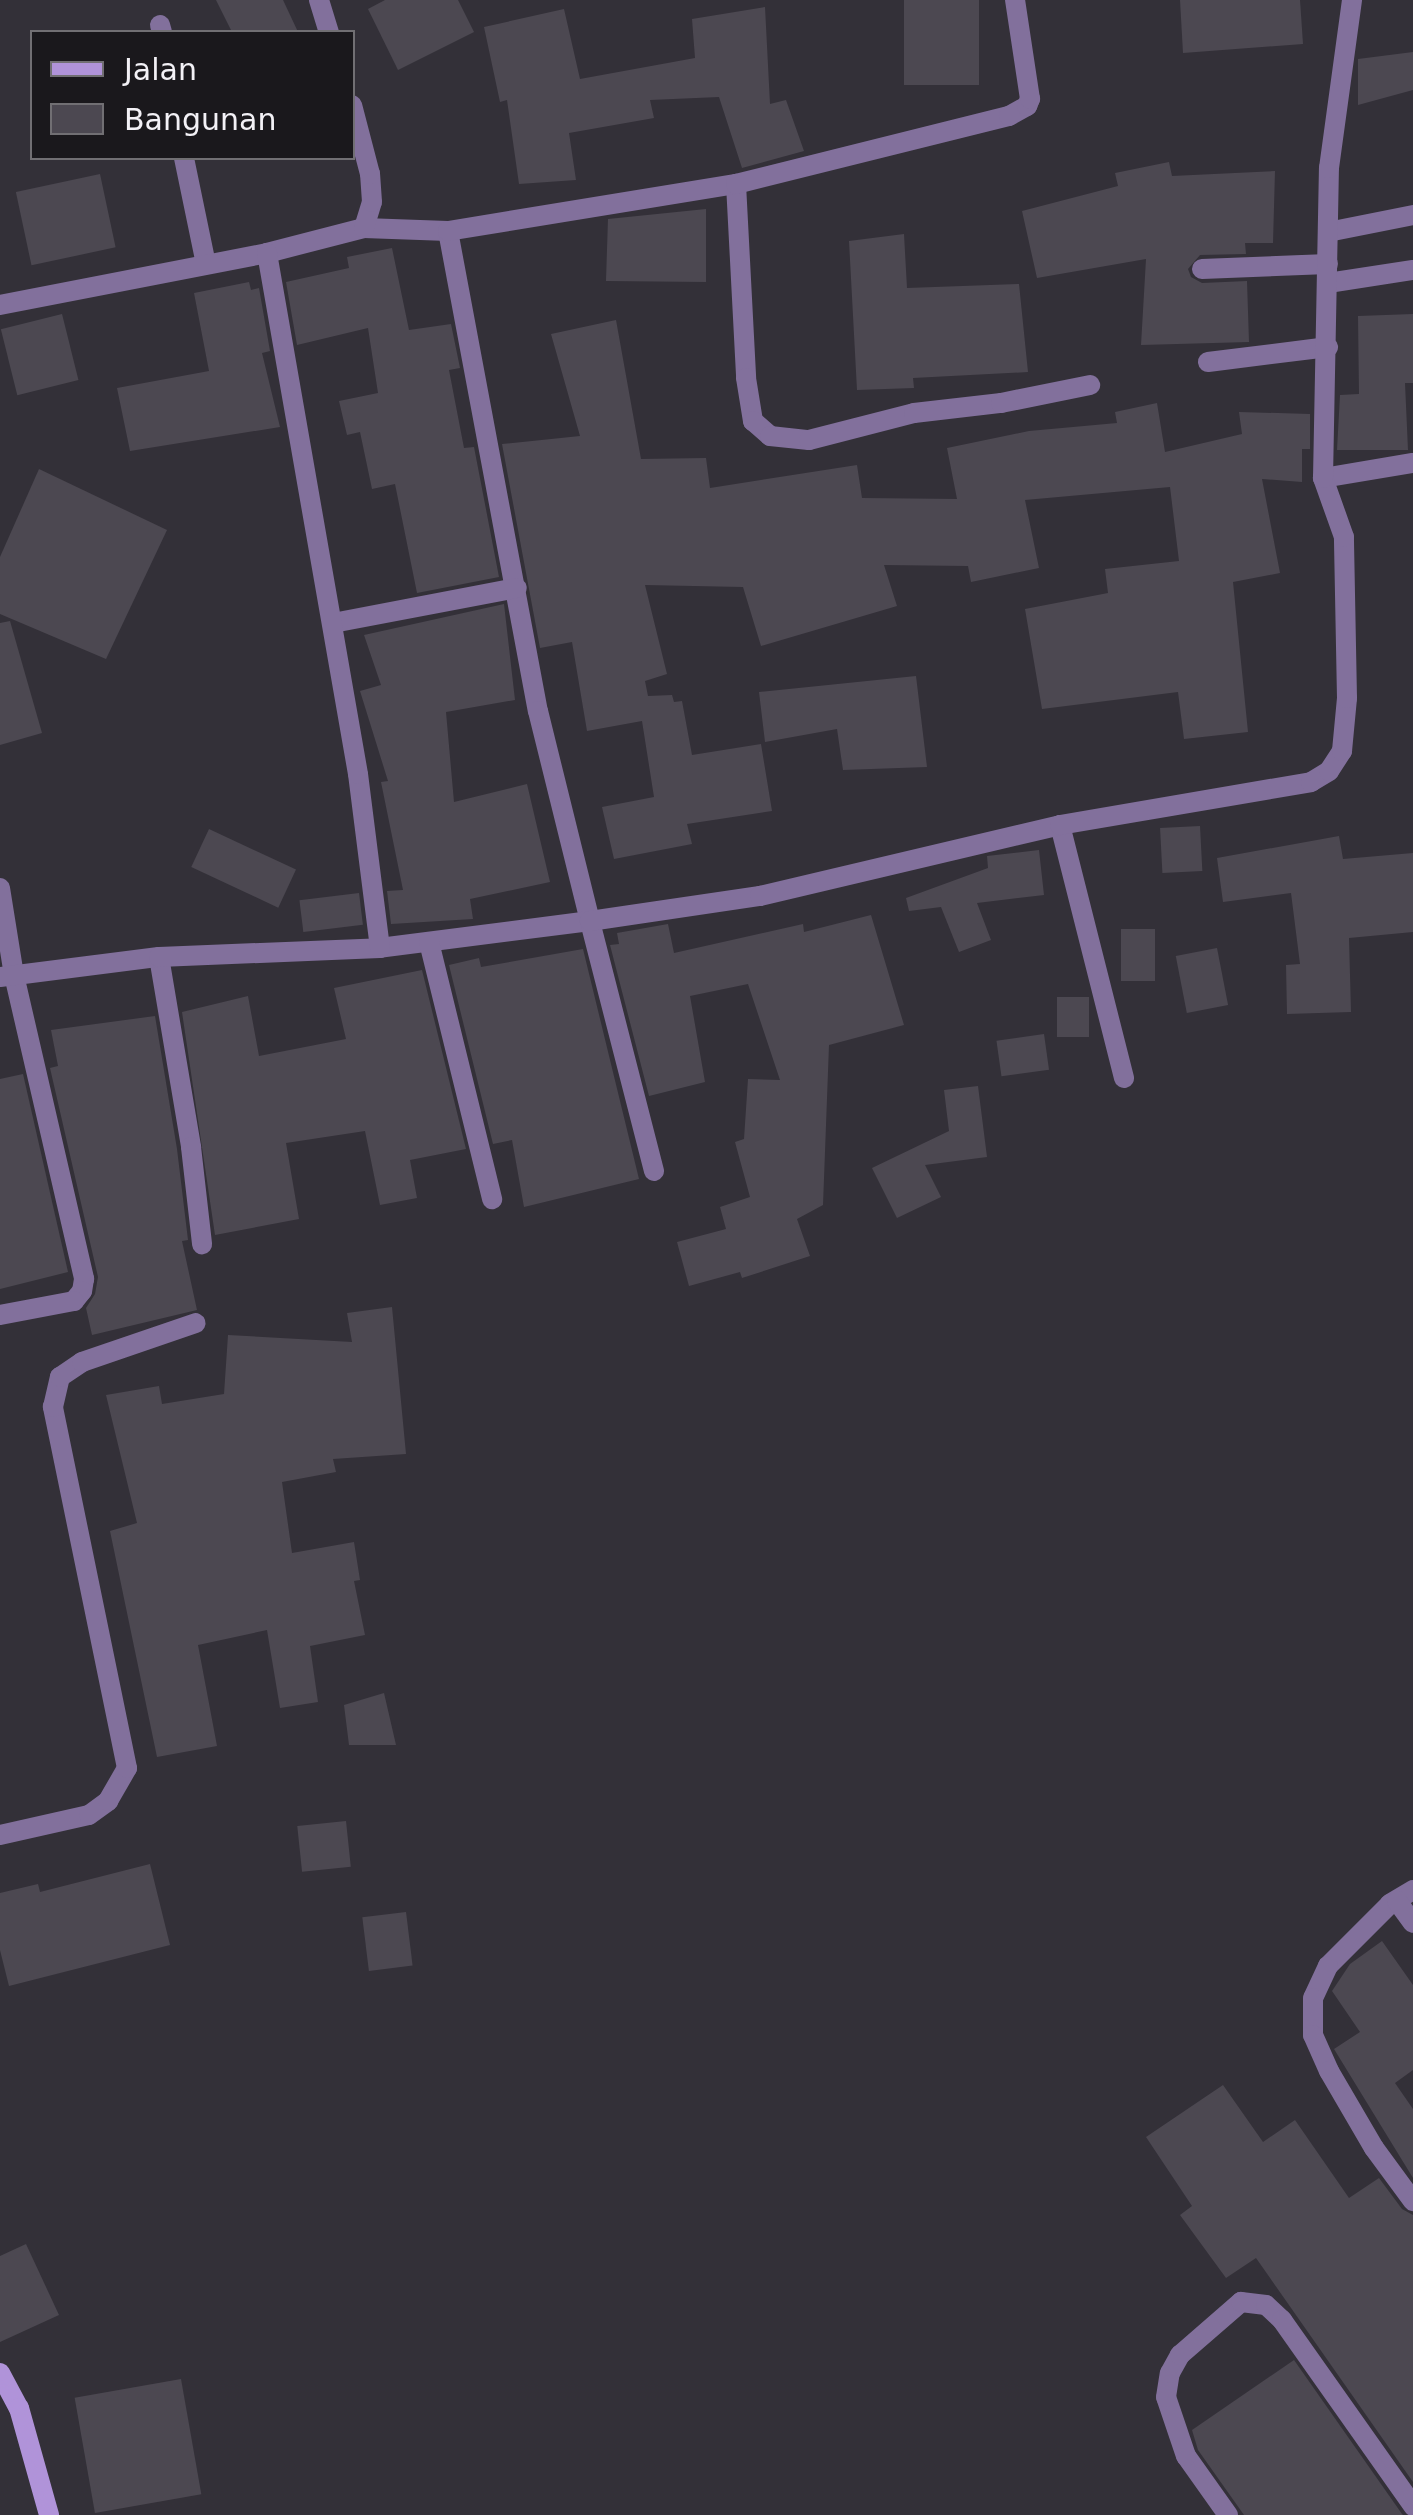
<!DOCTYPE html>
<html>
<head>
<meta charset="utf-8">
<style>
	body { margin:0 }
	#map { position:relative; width:1413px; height:2515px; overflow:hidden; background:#333038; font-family:"DejaVu Sans",sans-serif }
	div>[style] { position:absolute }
	.building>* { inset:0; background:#4c4851; transform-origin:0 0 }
	.street>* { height:20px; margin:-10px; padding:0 10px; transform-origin:10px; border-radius:10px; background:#82709c }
	.secondary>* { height:20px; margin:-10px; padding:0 10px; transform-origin:10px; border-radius:10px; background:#b093d9 }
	span { translate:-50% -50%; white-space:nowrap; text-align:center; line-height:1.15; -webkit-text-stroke:10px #1a181c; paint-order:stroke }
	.legend { position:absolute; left:30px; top:30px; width:325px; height:130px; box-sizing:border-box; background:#1a181c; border:2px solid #716f73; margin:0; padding:12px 18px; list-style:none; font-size:30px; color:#f3f1f6 }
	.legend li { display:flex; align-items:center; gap:20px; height:50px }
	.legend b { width:50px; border:2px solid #716f73 }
</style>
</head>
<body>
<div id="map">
	<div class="building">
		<div style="clip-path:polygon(216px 0,283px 0,298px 32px,232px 32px)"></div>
		<div style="clip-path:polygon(385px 0,458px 0,474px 32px,398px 70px,368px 9px)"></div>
		<div style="left:904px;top:0;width:75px;height:85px"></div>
		<div style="clip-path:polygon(1180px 0,1300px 0,1303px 44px,1183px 53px)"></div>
		<div style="clip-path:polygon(765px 7px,770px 104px,786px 100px,804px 151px,742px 168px,719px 97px,650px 100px,654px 118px,569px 133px,576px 180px,519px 184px,507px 100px,500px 102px,484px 27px,564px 9px,580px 79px,695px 58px,692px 19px)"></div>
		<div style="clip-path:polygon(1413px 52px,1413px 90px,1358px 105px,1358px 59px)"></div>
		<div style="clip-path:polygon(1169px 162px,1172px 176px,1275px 171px,1273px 243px,1245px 243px,1246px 254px,1200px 255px,1188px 269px,1191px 277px,1202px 283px,1247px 281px,1249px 342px,1141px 345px,1146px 259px,1037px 278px,1022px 211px,1118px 186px,1115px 173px)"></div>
		<div style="left:100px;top:174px;width:75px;height:86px;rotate:78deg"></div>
		<div style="clip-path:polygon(706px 209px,706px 282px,606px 281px,608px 219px)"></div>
		<div style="clip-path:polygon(904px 234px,907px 288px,1019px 284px,1028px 372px,913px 378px,914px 388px,857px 390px,849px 241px)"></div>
		<div style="clip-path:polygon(392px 248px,409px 330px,451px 324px,460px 368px,449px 370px,464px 448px,474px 447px,499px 577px,417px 593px,395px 484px,372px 489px,360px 432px,347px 435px,339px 401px,378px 393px,368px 328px,297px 345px,286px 282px,349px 268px,347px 257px)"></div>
		<div style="clip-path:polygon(249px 282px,251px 290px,259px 288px,270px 351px,262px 353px,280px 427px,130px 451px,117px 388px,209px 371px,194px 293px)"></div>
		<div style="left:62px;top:314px;width:68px;height:63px;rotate:76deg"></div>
		<div style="clip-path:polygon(1413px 314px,1413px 383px,1405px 383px,1408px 450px,1337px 450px,1340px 395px,1359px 394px,1358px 316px)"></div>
		<div style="clip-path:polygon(616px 320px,641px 459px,706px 458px,710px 488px,857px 465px,862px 498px,957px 499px,947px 448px,1029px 431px,1117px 423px,1115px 412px,1157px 403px,1165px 452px,1242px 434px,1239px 412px,1310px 414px,1310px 449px,1302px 449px,1302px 482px,1262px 479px,1280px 573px,1233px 582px,1248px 732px,1184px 739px,1178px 692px,1042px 709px,1025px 609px,1108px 593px,1105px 569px,1179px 561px,1170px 487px,1025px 500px,1039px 568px,971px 582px,968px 566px,884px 565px,897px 606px,761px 646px,743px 587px,645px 585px,667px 674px,645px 681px,648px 696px,672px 695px,674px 702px,682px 701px,692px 755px,761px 744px,772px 811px,687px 824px,692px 844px,614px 859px,602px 807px,654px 797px,642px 721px,587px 731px,572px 642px,540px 648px,502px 444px,580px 436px,551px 334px)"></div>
		<div style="clip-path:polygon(39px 469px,167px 530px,106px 659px,0 614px,0 557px)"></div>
		<div style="clip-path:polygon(504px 604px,515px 700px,446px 712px,454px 802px,527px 784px,550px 882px,470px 899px,473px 919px,391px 924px,387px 891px,403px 890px,381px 782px,388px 781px,360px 691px,381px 685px,364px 635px)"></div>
		<div style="clip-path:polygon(10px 621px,42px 733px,0 745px,0 623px)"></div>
		<div style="clip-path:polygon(916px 676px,927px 767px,843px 770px,837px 729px,765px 742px,759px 692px)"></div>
		<div style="left:1200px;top:826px;width:45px;height:40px;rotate:87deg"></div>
		<div style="left:209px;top:829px;width:96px;height:42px;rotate:25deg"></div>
		<div style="clip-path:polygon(1339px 836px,1343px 859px,1413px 853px,1413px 932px,1349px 938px,1351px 1012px,1287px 1014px,1286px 965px,1300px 964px,1291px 893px,1223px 902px,1217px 858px)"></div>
		<div style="clip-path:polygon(1039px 850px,1044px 895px,977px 903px,991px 940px,959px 952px,941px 907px,909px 911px,906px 898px,988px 868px,987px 856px)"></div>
		<div style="left:359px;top:893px;width:32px;height:60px;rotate:83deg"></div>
		<div style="clip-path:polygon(871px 915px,904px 1025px,829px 1045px,823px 1205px,797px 1219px,810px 1256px,742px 1278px,740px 1272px,689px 1286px,677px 1242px,726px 1229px,720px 1207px,750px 1197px,735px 1142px,744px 1139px,748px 1079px,780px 1080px,748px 984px,690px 996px,705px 1082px,649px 1096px,610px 945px,619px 944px,617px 933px,668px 924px,674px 953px,803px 924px,804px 932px)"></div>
		<div style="left:1121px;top:929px;width:34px;height:52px"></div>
		<div style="left:1217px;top:948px;width:58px;height:42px;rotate:79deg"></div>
		<div style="clip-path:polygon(583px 949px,639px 1179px,524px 1207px,512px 1140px,493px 1144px,449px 965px,479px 958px,481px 967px)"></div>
		<div style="clip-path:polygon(422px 970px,466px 1149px,410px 1160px,417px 1198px,380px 1205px,365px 1131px,286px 1143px,299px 1219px,215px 1235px,182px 1012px,248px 996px,259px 1056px,346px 1039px,334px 988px)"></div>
		<div style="left:1057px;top:997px;width:32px;height:40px"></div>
		<div style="clip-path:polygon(155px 1016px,177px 1149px,188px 1240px,182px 1241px,197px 1310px,92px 1335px,86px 1308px,95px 1294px,98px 1277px,50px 1068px,58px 1066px,51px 1030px)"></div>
		<div style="left:1044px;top:1034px;width:36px;height:48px;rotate:82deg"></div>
		<div style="clip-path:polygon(23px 1074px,68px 1272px,0 1289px,0 1079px)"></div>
		<div style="clip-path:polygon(978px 1086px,987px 1157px,925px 1165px,941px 1197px,897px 1218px,872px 1168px,949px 1131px,944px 1090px)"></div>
		<div style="clip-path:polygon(392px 1307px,406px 1454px,333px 1459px,336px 1472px,282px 1482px,292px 1553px,354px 1542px,360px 1580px,354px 1581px,365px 1635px,310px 1646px,318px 1702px,280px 1708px,267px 1630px,198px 1645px,217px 1746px,157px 1757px,110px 1531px,137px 1523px,106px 1395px,159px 1386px,162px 1404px,224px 1394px,228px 1335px,352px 1342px,347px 1313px)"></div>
		<div style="clip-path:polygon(384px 1693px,396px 1745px,349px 1745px,344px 1705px)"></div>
		<div style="left:346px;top:1821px;width:46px;height:49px;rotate:84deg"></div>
		<div style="clip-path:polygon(150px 1864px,170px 1945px,9px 1986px,0 1950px,0 1893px,38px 1884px,40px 1892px)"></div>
		<div style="left:406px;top:1912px;width:54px;height:44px;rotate:83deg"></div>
		<div style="clip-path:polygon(1382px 1941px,1413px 1985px,1413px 2070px,1395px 2083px,1413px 2109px,1413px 2178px,1334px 2049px,1360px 2032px,1332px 1991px,1350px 1964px)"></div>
		<div style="clip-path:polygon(1223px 2085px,1263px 2142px,1295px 2120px,1349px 2198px,1379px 2178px,1402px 2209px,1413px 2215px,1413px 2482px,1256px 2258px,1226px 2278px,1180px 2215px,1192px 2206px,1146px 2137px)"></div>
		<div style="clip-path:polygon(26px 2244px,59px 2315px,0 2342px,0 2256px)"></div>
		<div style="clip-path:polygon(1294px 2360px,1402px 2514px,1403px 2515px,1244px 2515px,1198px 2450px,1192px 2430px)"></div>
		<div style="left:181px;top:2379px;width:117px;height:108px;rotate:80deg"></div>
	</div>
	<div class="street">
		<div style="left:319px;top:0;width:34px;rotate:73deg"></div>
		<div style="left:160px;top:25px;width:7px;rotate:74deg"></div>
		<div style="left:184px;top:158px;width:108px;rotate:78.3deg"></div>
		<div style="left:736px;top:184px;width:194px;rotate:87deg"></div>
		<div style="left:746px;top:378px;width:44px;rotate:80.8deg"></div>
		<div style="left:753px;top:421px;width:23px;rotate:41deg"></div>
		<div style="left:770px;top:436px;width:39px;rotate:6deg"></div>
		<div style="left:809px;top:440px;width:108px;rotate:-14.4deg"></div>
		<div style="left:914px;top:413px;width:88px;rotate:-6.6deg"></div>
		<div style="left:1001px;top:403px;width:91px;rotate:-11.4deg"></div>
		<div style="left:364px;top:228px;width:84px;rotate:2deg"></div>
		<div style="left:448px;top:231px;width:488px;rotate:79.4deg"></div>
		<div style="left:538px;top:711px;width:216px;rotate:76.1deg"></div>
		<div style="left:590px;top:921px;width:212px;rotate:172.7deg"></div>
		<div style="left:448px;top:231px;width:292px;rotate:-9.3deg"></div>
		<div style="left:736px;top:184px;width:281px;rotate:-14deg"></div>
		<div style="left:1009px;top:116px;width:21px;rotate:-29deg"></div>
		<div style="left:1027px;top:106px;width:8px;rotate:-67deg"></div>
		<div style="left:1030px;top:99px;width:100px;rotate:-98.6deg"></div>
		<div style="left:1328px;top:232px;width:87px;rotate:-11.3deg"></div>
		<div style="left:1202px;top:269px;width:126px;rotate:-2.3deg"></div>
		<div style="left:1328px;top:283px;width:86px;rotate:-8.7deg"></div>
		<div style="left:0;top:305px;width:272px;rotate:-11deg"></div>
		<div style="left:267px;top:253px;width:100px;rotate:-14.5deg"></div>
		<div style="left:364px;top:228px;width:27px;rotate:-73deg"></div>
		<div style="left:372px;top:202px;width:28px;rotate:-94deg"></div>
		<div style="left:370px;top:174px;width:71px;rotate:-104.6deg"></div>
		<div style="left:1208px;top:362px;width:121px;rotate:-7.1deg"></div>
		<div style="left:1323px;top:478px;width:91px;rotate:-9.5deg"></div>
		<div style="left:333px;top:623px;width:187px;rotate:-10.8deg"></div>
		<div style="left:1060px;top:825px;width:261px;rotate:75.8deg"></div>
		<div style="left:0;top:888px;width:88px;rotate:80.9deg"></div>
		<div style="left:14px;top:975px;width:312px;rotate:77deg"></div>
		<div style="left:84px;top:1279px;width:12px;rotate:99deg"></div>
		<div style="left:82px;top:1291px;width:13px;rotate:129deg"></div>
		<div style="left:74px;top:1301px;width:75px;rotate:169.3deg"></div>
		<div style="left:429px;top:942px;width:265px;rotate:76.2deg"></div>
		<div style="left:159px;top:957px;width:193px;rotate:80.4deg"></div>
		<div style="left:191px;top:1147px;width:98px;rotate:83.5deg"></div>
		<div style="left:0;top:977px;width:160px;rotate:-7.2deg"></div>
		<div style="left:159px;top:957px;width:221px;rotate:-2.3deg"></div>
		<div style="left:380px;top:948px;width:175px;rotate:-97.2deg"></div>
		<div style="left:358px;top:774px;width:529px;rotate:-99.91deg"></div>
		<div style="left:654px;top:1171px;width:258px;rotate:-104.4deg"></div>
		<div style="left:590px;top:921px;width:172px;rotate:-8.4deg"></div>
		<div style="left:760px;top:896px;width:308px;rotate:-13.3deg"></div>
		<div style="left:1060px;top:825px;width:255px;rotate:-9.7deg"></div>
		<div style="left:1311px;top:782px;width:21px;rotate:-31deg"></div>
		<div style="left:1329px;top:771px;width:24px;rotate:-57deg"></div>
		<div style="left:1342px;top:751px;width:53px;rotate:-84.6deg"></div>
		<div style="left:1347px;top:698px;width:161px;rotate:-91.1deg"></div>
		<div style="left:1344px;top:537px;width:63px;rotate:-109.6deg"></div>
		<div style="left:1323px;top:478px;width:310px;rotate:-88.9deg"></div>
		<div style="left:1329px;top:168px;width:170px;rotate:-82.2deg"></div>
		<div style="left:0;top:1835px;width:91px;rotate:-12.7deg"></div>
		<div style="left:89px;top:1815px;width:24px;rotate:-36deg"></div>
		<div style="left:108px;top:1801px;width:38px;rotate:-60deg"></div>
		<div style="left:127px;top:1768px;width:369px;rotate:-101.6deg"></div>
		<div style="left:53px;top:1407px;width:31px;rotate:-77deg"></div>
		<div style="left:60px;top:1377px;width:27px;rotate:-34deg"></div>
		<div style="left:82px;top:1362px;width:120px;rotate:-18.9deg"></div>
		<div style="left:1413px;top:1890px;width:27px;rotate:149deg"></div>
		<div style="left:1390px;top:1904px;width:88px;rotate:135deg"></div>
		<div style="left:1328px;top:1966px;width:35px;rotate:115deg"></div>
		<div style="left:1313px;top:1998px;width:37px;rotate:90deg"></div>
		<div style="left:1313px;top:2035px;width:39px;rotate:66deg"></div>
		<div style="left:1329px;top:2071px;width:89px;rotate:59.7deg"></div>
		<div style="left:1374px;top:2148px;width:66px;rotate:53.7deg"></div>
		<div style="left:1397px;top:1901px;width:27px;rotate:54deg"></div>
		<div style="left:1228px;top:2515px;width:72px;rotate:-125.4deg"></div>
		<div style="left:1186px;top:2456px;width:62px;rotate:-108.7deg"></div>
		<div style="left:1166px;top:2397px;width:24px;rotate:-81deg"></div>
		<div style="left:1170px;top:2373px;width:21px;rotate:-61deg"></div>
		<div style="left:1180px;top:2355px;width:81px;rotate:-41deg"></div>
		<div style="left:1241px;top:2302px;width:25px;rotate:7deg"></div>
		<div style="left:1266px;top:2305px;width:22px;rotate:43deg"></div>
		<div style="left:1282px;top:2320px;width:228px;rotate:54.8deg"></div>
	</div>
	<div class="secondary">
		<div style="left:0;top:2373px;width:40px;rotate:62deg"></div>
		<div style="left:19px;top:2408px;width:111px;rotate:74.3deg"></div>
	</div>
	<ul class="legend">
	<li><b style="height:12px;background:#b093d9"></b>Jalan</li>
	<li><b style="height:28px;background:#4c4851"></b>Bangunan</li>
	</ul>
</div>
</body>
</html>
